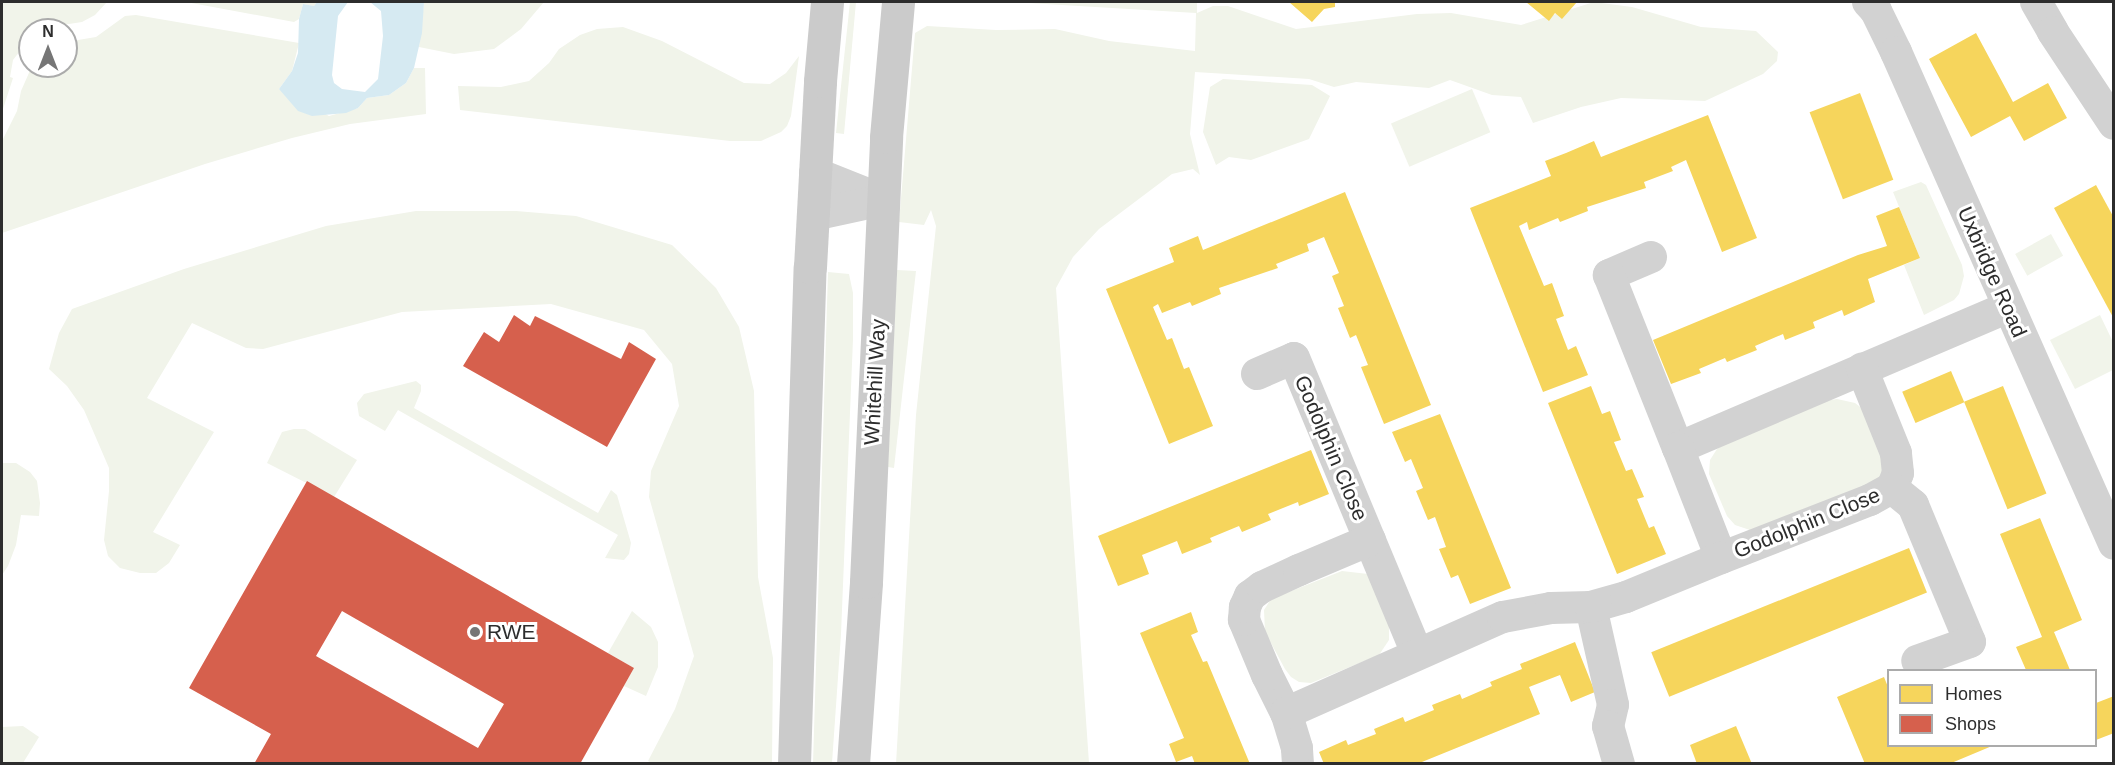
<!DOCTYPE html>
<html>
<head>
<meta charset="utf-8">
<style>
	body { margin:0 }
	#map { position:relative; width:2115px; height:765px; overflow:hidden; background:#fff; font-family:Helvetica,sans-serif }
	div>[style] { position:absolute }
	.green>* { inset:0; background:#f1f4ea; transform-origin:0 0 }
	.water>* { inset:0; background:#d6eaf2 }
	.homes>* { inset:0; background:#f6d55c; transform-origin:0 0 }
	.shops>* { inset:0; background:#d6604d }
	.street>* { height:32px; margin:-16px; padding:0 16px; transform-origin:16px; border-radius:16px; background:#d2d2d2 }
	.secondary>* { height:33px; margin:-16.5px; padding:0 16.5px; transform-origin:16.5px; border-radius:16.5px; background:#cbcbcb }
	.dots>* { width:16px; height:16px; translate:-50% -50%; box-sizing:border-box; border:3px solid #fff; border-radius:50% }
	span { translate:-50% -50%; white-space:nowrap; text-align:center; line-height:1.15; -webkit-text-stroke:6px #fff; paint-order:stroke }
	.street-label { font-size:21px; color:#2d2d2d }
	.poi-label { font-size:21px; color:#2d2d2d }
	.left { translate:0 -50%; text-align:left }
	.frame { position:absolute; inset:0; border:3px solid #2d2d2d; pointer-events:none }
	.legend { position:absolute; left:1887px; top:669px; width:210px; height:78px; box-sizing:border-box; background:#fff; border:2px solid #ababab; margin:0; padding:8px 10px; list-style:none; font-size:18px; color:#2d2d2d }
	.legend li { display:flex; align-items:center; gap:12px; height:30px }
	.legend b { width:30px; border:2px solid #ababab }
	.north { position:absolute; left:18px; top:18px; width:60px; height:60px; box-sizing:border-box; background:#fff; border:2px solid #ababab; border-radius:50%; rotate:0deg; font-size:16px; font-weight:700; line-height:24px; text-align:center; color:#2d2d2d }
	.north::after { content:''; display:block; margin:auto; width:21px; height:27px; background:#767676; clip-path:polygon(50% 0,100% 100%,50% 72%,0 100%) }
</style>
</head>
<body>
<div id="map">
	<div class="green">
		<div style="clip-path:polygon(2px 2px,107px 2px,95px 15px,82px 22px,30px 30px,30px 38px,13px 60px,10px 77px,13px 78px,2px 112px)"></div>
		<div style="clip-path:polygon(186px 2px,317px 2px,314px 6px,303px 4px,299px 19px,294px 22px)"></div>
		<div style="clip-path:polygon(424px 2px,544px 2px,521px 29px,494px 49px,454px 54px,419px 47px)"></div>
		<div style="clip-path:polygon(850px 2px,856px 2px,844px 134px,836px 133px)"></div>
		<div style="clip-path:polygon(1012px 2px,1197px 2px,1197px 13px,1213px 6px,1228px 6px,1296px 29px,1417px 14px,1451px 13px,1521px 25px,1594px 2px,1632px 7px,1701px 27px,1756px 31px,1778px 52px,1777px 61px,1763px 74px,1705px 101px,1621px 98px,1581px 107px,1533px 123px,1521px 97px,1492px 95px,1450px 80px,1429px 88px,1356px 82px,1334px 87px,1309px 79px,1195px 72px,1190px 134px,1200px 175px,1193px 169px,1172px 174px,1099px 229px,1073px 257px,1056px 288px,1089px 763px,896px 764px,916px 415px,936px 226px,931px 210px,924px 225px,899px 222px,915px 33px,927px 26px,996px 30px,1055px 29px,1109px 41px,1195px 51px,1196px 13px)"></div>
		<div style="clip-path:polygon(136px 15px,299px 43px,292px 71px,279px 89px,329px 116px,358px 108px,367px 98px,389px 95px,406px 83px,414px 68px,425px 68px,426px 114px,350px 124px,292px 138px,205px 164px,2px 233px,2px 141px,17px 111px,21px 91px,32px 66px,66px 66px,66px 42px,96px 37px,125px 16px)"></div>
		<div style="clip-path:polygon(623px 27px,662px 41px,744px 83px,770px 84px,786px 73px,799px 56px,791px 116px,787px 126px,781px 132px,761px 141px,730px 141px,460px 110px,458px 86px,501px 87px,529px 81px,549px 63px,559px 49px,580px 35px,597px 29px)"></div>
		<div style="clip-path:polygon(1223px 79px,1312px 85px,1330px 96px,1309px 139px,1251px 160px,1229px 157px,1216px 165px,1203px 132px,1210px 87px)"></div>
		<div style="left:1472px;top:89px;width:47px;height:88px;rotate:67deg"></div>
		<div style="clip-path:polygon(1921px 182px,1926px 185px,1962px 265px,1964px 276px,1959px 294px,1954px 300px,1924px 315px,1904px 265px,1920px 258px,1893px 192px)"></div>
		<div style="clip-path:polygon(416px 211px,516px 211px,576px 216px,672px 245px,716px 288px,739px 327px,754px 391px,758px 577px,773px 658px,772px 763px,654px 764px,648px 761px,675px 709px,694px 656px,649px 497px,651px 471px,679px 406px,672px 364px,644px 330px,551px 304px,402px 312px,263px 349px,246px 348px,192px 323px,147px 398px,214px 432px,153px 532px,180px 545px,169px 563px,156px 573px,140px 573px,120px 568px,108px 556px,104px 540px,109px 491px,109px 468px,84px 410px,67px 386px,49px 369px,59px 333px,72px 309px,184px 269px,326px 226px)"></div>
		<div style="left:2051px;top:234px;width:25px;height:41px;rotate:61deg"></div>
		<div style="clip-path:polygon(897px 270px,916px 271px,894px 468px,888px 467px)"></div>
		<div style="clip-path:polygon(828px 272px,849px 274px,853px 293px,853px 339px,841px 634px,832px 763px,813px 764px)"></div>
		<div style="clip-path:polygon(2100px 315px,2113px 342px,2113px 370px,2075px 389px,2050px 340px)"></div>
		<div style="clip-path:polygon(416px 381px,421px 385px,421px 391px,414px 408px,598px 513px,611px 490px,617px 495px,631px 543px,629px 554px,624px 560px,605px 558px,618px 535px,398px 410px,385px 431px,359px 416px,357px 403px,364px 394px)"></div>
		<div style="clip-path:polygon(1837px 399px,1855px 403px,1868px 413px,1886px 469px,1878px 482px,1756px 532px,1735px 525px,1727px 516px,1709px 474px,1710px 460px,1717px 449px,1727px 441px,1819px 402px)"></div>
		<div style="clip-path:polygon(294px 429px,305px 429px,357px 460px,334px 497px,267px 463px,282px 432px)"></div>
		<div style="clip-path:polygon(2px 463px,16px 463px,30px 472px,37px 481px,40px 503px,39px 516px,21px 515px,16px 545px,8px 566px,2px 575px)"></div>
		<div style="clip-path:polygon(1342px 571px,1368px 574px,1389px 619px,1389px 640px,1379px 655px,1311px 683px,1299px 682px,1291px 677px,1285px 669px,1265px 632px,1264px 610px,1271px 599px)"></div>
		<div style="clip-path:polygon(632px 611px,651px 627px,658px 642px,658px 667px,646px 696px,624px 686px,634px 668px,608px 653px)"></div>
		<div style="clip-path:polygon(23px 726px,39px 737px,23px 763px,2px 763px,2px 727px)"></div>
	</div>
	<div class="water">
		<div style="clip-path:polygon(317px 2px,348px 2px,338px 16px,332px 75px,334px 83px,342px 89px,365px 92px,378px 79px,383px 36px,381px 11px,370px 2px,424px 2px,422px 33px,414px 68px,406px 83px,389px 95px,367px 98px,358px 108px,346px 113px,312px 116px,298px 111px,279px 89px,292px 71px,298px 53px,299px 19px,303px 4px,314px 6px)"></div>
	</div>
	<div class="homes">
		<div style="clip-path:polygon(1289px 2px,1335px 2px,1335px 7px,1324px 9px,1312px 22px)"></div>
		<div style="clip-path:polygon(1526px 2px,1577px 2px,1562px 19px,1555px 13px,1549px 21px)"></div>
		<div style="clip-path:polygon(1976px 33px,2013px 102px,2048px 83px,2067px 118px,2024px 141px,2010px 116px,1971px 137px,1929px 59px)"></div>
		<div style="left:1860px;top:93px;width:93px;height:54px;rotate:69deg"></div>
		<div style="clip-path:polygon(1708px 115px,1757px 238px,1722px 252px,1686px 160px,1671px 167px,1673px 171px,1644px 182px,1646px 188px,1587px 207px,1588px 211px,1560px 222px,1558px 218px,1529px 230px,1527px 222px,1519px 226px,1544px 286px,1552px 283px,1564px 316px,1556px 319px,1568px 350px,1576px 346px,1588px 375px,1543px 392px,1470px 208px,1551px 176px,1545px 161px,1566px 153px,1594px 141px,1601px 157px)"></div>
		<div style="clip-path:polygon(2096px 185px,2114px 218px,2114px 319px,2054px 208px)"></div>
		<div style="clip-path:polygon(1345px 192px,1431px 405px,1384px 424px,1361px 367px,1368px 365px,1356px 335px,1350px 338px,1338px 308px,1344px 306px,1332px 276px,1339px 273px,1324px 237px,1307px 244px,1309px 251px,1276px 264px,1278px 268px,1219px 288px,1221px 294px,1192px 306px,1190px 302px,1162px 313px,1158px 304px,1153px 307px,1167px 340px,1172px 338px,1184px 369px,1189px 367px,1213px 426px,1169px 444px,1106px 289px,1174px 262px,1169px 248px,1198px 236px,1203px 250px)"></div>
		<div style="clip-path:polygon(1899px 207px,1920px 258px,1868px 279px,1875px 302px,1844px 316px,1842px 310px,1813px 322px,1815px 328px,1785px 340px,1783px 334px,1755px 346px,1757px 350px,1727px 362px,1725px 358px,1699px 369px,1701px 373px,1671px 384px,1653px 340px,1858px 255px,1887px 246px,1876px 216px)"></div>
		<div style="left:1951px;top:371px;width:34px;height:53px;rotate:67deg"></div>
		<div style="clip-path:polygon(1591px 386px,1602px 414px,1610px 411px,1621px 440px,1614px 442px,1626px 471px,1632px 469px,1644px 497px,1637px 499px,1649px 528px,1654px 526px,1666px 554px,1617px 574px,1548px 403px)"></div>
		<div style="left:2003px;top:386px;width:116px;height:42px;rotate:68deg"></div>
		<div style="clip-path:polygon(1440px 414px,1511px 588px,1470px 604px,1458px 575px,1451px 578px,1439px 549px,1446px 547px,1435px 517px,1428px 520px,1416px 491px,1423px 488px,1411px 459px,1405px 462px,1392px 432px)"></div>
		<div style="clip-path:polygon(1311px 450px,1329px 494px,1299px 506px,1298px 502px,1268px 514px,1271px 520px,1242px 532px,1239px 526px,1210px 538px,1212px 542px,1182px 554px,1177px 541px,1142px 555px,1149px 574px,1118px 586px,1098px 536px)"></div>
		<div style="clip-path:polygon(2040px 518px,2082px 620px,2054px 632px,2070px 670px,2026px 670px,2016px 647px,2042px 637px,2000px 534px)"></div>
		<div style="left:1909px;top:548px;width:48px;height:278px;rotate:68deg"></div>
		<div style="clip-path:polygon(1191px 612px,1198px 632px,1191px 635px,1203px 662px,1207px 661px,1250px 764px,1195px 764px,1192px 756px,1176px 762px,1169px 744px,1184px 738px,1140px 633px)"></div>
		<div style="clip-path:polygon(1575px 642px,1595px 692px,1571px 702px,1560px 675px,1529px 687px,1540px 714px,1417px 764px,1324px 764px,1319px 752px,1346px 740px,1348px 745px,1376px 734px,1374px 729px,1403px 717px,1405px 722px,1434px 710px,1432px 705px,1460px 694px,1462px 699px,1492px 686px,1490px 682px,1522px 669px,1520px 664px)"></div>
		<div style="clip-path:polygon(1884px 677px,1888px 687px,1888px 746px,1992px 746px,1949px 764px,1865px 764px,1837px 697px)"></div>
		<div style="clip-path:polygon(2114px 696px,2114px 733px,2096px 740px,2096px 703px)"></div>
		<div style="clip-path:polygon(1736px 726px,1752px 764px,1697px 764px,1690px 745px)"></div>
	</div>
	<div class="shops">
		<div style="clip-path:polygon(514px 315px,530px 326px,535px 316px,621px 359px,629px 342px,656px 359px,607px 447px,463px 366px,484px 332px,499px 342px)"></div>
		<div style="clip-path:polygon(evenodd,307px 481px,634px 668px,580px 764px,254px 764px,271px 734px,189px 688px,307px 481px,342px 611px,504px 704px,478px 748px,316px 656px,342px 611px)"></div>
	</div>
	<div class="street">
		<div style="left:1868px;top:2px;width:12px;rotate:48deg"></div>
		<div style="left:1876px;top:11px;width:46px;rotate:64deg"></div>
		<div style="left:1896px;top:52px;width:538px;rotate:66.1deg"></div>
		<div style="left:2036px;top:2px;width:34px;rotate:60deg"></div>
		<div style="left:2053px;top:32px;width:110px;rotate:56.5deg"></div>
		<div style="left:815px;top:173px;width:73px;rotate:21.7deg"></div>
		<div style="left:813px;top:215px;width:72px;rotate:-12.1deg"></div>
		<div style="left:1651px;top:257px;width:46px;rotate:156.8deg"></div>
		<div style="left:1609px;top:275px;width:186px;rotate:68.3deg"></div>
		<div style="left:1678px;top:448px;width:358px;rotate:-23.1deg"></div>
		<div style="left:1257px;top:374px;width:40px;rotate:-23.4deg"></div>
		<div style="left:1294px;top:358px;width:320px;rotate:67.4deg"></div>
		<div style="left:1678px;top:448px;width:118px;rotate:68.6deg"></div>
		<div style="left:1721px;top:558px;width:160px;rotate:-21.3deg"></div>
		<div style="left:1870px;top:500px;width:25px;rotate:-29deg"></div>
		<div style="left:1892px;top:488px;width:16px;rotate:-68deg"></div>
		<div style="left:1898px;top:473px;width:20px;rotate:-96deg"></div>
		<div style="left:1896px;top:453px;width:91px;rotate:-112deg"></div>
		<div style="left:1892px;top:488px;width:27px;rotate:39deg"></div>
		<div style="left:1913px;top:505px;width:148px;rotate:67.4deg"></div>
		<div style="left:1970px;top:642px;width:56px;rotate:160.3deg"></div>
		<div style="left:1591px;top:607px;width:100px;rotate:77.3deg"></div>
		<div style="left:1613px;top:705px;width:22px;rotate:103deg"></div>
		<div style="left:1608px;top:726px;width:40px;rotate:74deg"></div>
		<div style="left:1286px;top:713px;width:42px;rotate:-116.6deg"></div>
		<div style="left:1267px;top:675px;width:60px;rotate:-112.7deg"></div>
		<div style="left:1244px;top:620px;width:13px;rotate:-86deg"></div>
		<div style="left:1245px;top:607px;width:12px;rotate:-66deg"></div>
		<div style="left:1250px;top:596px;width:15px;rotate:-37deg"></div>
		<div style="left:1262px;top:587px;width:41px;rotate:-24.7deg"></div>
		<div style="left:1299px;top:570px;width:77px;rotate:-22.9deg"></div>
		<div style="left:1298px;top:764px;width:16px;rotate:-94deg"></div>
		<div style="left:1297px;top:748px;width:37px;rotate:-107deg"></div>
		<div style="left:1286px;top:713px;width:237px;rotate:-23.9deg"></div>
		<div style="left:1503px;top:617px;width:49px;rotate:-10.6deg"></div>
		<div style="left:1551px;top:608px;width:40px;rotate:-1.4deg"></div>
		<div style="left:1591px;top:607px;width:36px;rotate:-16deg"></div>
		<div style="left:1626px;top:597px;width:103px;rotate:-22.3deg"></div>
	</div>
	<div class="secondary">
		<div style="left:794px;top:764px;width:497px;rotate:-88.2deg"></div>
		<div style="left:810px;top:267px;width:186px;rotate:-86.9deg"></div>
		<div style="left:820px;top:81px;width:79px;rotate:-84.9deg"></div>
		<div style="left:853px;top:764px;width:182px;rotate:-85.9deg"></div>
		<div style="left:866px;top:582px;width:445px;rotate:-87.4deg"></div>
		<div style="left:886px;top:137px;width:136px;rotate:-84.9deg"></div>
	</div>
	<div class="dots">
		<div style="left:475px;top:632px;background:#767676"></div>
	</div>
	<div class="street-label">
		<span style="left:1992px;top:272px;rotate:66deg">Uxbridge Road</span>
		<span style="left:875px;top:382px;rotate:-87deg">Whitehill Way</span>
		<span style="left:1331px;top:448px;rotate:67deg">Godolphin Close</span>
		<span style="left:1807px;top:523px;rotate:-22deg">Godolphin Close</span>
	</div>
	<div class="poi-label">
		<span class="left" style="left:487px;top:632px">RWE</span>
	</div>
	<div class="frame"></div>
	<ul class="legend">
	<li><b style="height:16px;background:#f6d55c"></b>Homes</li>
	<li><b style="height:16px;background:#d6604d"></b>Shops</li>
	</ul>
	<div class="north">N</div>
</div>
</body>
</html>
